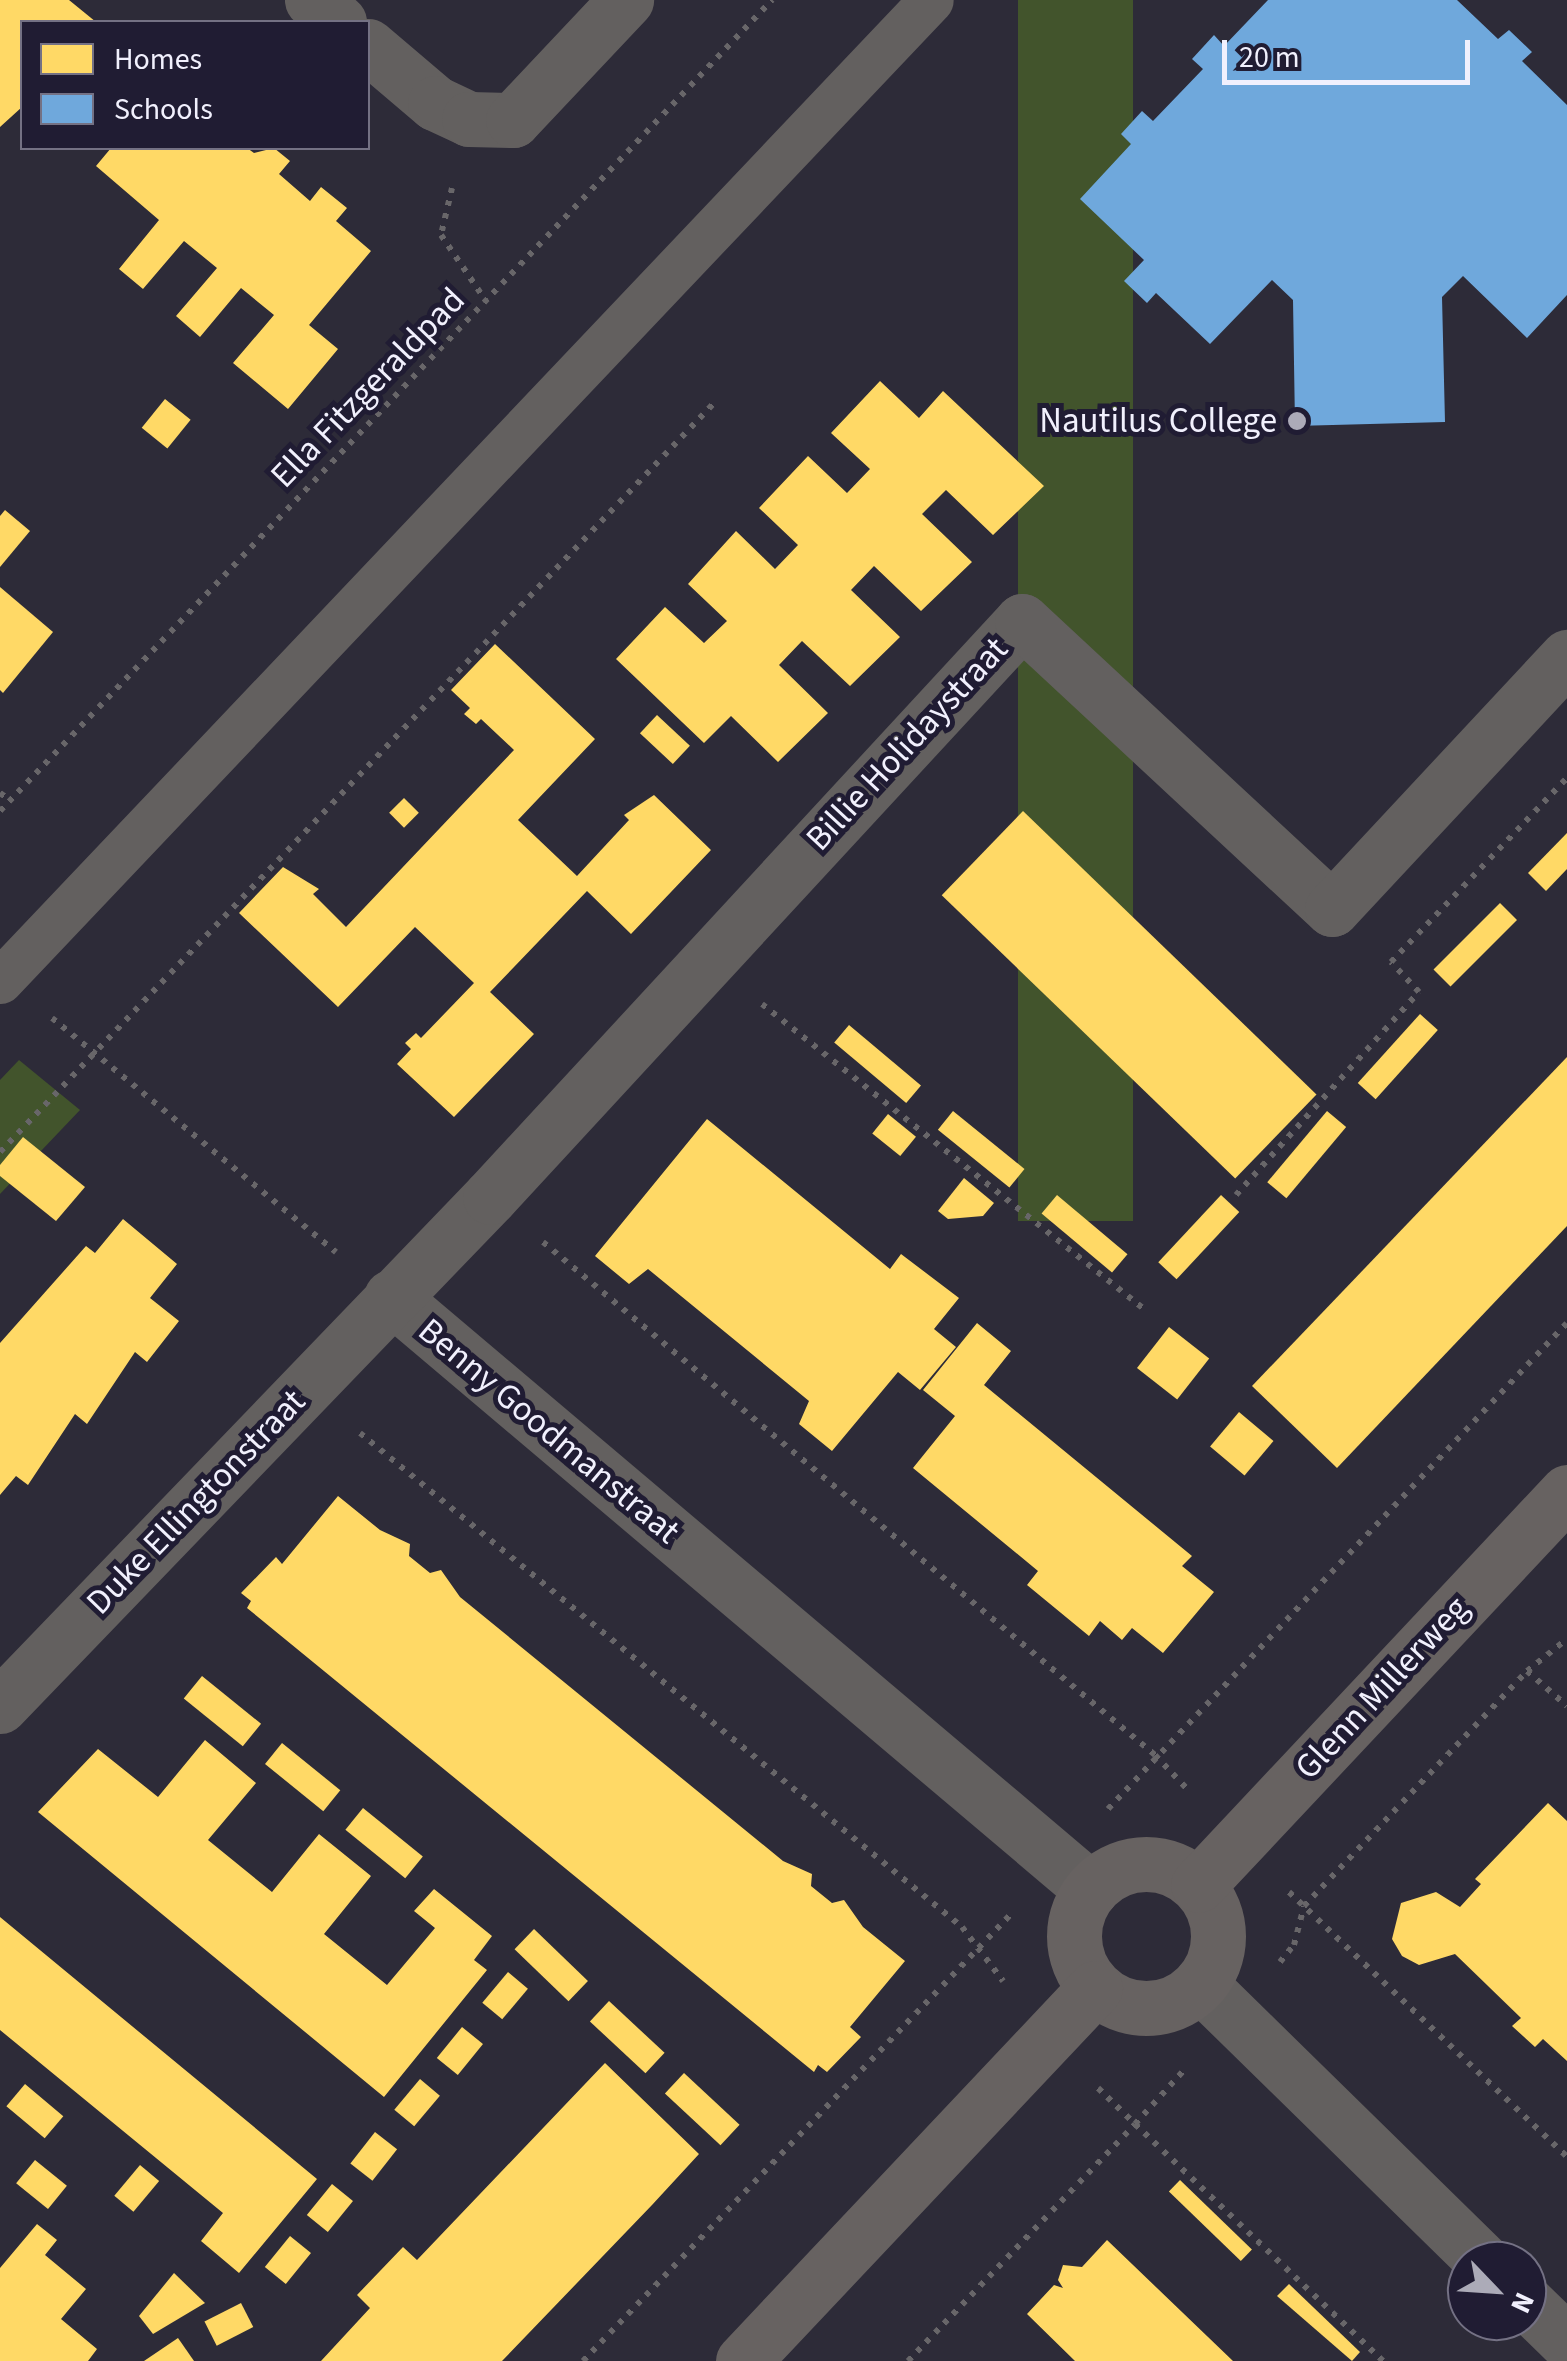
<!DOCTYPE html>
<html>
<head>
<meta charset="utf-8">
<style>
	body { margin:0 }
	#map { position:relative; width:1567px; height:2361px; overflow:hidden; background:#2d2b38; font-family:"Source Sans 3",sans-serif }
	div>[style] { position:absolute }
	.green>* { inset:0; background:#42542c; transform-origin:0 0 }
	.homes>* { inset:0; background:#ffd966; transform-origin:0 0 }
	.schools>* { inset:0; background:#6fa8dc }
	.path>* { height:6px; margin-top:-3px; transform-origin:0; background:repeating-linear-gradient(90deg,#686669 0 5px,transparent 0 13px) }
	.lane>* { height:45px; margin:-22.5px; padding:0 22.5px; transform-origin:22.5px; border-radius:22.5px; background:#63605f }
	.street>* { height:55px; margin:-27.5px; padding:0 27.5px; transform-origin:27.5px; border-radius:27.5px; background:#63605f }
	.secondary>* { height:55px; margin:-27.5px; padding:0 27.5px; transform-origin:27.5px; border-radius:27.5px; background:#676261 }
	.secondary>.ring { margin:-27.5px; padding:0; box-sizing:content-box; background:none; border:55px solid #676261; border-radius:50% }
	.dots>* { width:28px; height:28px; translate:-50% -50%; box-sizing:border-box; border:5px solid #201c33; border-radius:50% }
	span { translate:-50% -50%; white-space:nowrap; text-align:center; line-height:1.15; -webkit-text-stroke:10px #201c33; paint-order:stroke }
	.street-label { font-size:35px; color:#f1f0fd }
	.poi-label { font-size:35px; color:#f1f0fd }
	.right { translate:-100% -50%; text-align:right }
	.legend { position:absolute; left:20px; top:20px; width:350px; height:130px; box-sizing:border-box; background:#201c33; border:2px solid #747184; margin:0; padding:12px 18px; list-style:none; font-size:30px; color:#f1f0fd }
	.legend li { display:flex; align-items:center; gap:20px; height:50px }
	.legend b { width:50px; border:2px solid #747184 }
	.north { position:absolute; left:1447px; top:2241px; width:100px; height:100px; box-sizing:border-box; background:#201c33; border:2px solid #747184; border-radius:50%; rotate:115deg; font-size:28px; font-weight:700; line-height:40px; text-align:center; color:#f1f0fd }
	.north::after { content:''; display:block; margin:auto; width:35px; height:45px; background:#acabb8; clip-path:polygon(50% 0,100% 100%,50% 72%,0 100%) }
	.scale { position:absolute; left:1222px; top:40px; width:248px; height:45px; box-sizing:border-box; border:5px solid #f1f0fd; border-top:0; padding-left:12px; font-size:30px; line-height:35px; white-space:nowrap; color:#f1f0fd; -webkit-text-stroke:8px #201c33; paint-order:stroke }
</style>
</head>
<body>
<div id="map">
	<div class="green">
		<div style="left:1018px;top:0;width:115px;height:1221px"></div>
		<div style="clip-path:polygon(19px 1060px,80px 1110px,0 1194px,0 1080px)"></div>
	</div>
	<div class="homes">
		<div style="clip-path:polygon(0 0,69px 0,96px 22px,22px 22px,22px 107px,0 127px)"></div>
		<div style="clip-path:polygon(111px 148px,247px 148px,254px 153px,274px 148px,290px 161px,279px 174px,310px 201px,321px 187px,347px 208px,336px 221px,371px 251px,309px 325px,338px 349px,288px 409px,233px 363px,274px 315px,241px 288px,200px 337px,176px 316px,217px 268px,184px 241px,143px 289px,119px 269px,159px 220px,96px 166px)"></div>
		<div style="clip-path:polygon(880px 381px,919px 418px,943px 391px,1044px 486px,993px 535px,946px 490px,922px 514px,972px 562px,921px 611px,874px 566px,851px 590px,900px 637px,850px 686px,802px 641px,779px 665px,828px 713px,778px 762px,731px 716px,704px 743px,616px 659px,665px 607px,704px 643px,727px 621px,688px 584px,736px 531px,775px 569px,798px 545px,759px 508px,808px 456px,847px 493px,870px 469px,831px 433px)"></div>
		<div style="left:165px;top:399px;width:33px;height:37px;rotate:39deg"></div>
		<div style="clip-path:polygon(5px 510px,30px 531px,0 567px,0 516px)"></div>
		<div style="clip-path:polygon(0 587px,53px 632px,3px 693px,0 690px)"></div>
		<div style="clip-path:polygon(495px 644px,595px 739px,518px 820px,577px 876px,629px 820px,624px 815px,654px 795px,711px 850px,631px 934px,587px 891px,490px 992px,534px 1034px,454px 1117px,397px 1064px,411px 1049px,405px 1043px,416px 1033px,421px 1038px,474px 983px,415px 927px,338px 1007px,239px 913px,283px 867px,319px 889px,313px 894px,346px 927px,514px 750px,481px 719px,476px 724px,464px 714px,470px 708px,451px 690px)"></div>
		<div style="left:657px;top:715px;width:45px;height:25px;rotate:43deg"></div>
		<div style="left:404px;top:798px;width:21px;height:21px;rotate:45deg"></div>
		<div style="left:1023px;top:811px;width:408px;height:117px;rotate:44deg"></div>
		<div style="clip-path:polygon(1567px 833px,1567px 869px,1546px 891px,1528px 873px)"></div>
		<div style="left:1500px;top:903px;width:24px;height:94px;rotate:45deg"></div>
		<div style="left:1420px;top:1014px;width:24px;height:93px;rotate:42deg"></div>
		<div style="left:849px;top:1025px;width:94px;height:23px;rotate:40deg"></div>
		<div style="clip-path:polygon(1567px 1057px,1567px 1226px,1337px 1468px,1252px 1386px)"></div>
		<div style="left:953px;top:1111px;width:92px;height:24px;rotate:39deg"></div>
		<div style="left:1327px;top:1111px;width:25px;height:93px;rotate:40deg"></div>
		<div style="left:888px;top:1114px;width:36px;height:25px;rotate:39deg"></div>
		<div style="clip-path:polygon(707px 1119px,890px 1269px,901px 1254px,959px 1298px,934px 1329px,956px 1347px,920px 1390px,898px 1372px,832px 1451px,799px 1424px,809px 1401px,648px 1269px,629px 1284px,595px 1256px)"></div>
		<div style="clip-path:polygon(23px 1137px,85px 1187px,56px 1221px,0 1176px,0 1165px)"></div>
		<div style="clip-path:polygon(964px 1178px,994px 1203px,983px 1216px,948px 1219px,938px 1211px)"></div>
		<div style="left:1057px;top:1195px;width:92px;height:24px;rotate:40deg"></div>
		<div style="left:1221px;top:1195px;width:25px;height:92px;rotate:43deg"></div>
		<div style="clip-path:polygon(123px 1219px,177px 1264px,150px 1298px,179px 1321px,147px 1362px,135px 1352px,87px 1424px,75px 1414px,28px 1485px,16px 1476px,0 1495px,0 1343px,86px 1246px,95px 1253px)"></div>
		<div style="clip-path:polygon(977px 1323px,1011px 1351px,984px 1385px,1192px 1556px,1182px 1566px,1214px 1592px,1163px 1653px,1132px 1628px,1122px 1640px,1100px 1621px,1089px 1636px,1027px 1585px,1038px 1571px,913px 1468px,955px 1416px,923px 1390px)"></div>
		<div style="left:1169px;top:1327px;width:51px;height:52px;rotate:38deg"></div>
		<div style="left:1239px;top:1412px;width:45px;height:45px;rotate:40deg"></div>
		<div style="clip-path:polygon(338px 1496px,380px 1530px,410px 1544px,409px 1556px,430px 1573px,441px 1570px,460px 1597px,783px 1861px,812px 1874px,811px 1886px,832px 1903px,844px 1900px,863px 1927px,905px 1961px,850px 2027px,861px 2037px,827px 2072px,818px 2065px,814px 2072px,247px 1608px,251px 1601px,241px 1593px,276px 1557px,282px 1564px)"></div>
		<div style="left:202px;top:1676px;width:76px;height:29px;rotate:39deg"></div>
		<div style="clip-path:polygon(205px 1740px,256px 1783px,208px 1840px,272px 1892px,319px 1834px,371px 1876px,324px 1934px,387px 1985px,435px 1928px,414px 1911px,434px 1889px,492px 1936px,474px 1960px,487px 1970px,384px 2097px,38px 1812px,98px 1749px,158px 1797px)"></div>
		<div style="left:282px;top:1743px;width:75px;height:27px;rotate:39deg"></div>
		<div style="clip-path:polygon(1548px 1803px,1567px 1821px,1567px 2061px,1543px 2039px,1535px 2047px,1512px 2026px,1521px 2018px,1455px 1954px,1419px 1965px,1402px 1956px,1392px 1939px,1401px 1903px,1436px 1892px,1460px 1907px,1481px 1884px,1475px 1879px)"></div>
		<div style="left:363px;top:1808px;width:77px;height:28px;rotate:39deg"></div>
		<div style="clip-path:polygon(0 1917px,317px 2179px,239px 2273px,201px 2241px,223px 2213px,0 2030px)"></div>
		<div style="left:534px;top:1929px;width:75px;height:28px;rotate:44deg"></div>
		<div style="left:508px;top:1972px;width:26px;height:40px;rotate:40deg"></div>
		<div style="left:609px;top:2001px;width:76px;height:28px;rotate:43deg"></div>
		<div style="left:462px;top:2027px;width:27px;height:40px;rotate:39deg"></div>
		<div style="clip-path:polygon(605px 2063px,699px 2154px,652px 2205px,502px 2361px,321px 2361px,370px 2308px,357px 2295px,403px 2247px,417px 2260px)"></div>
		<div style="left:684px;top:2073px;width:76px;height:28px;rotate:43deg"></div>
		<div style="left:420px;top:2079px;width:26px;height:40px;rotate:40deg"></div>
		<div style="left:25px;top:2084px;width:50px;height:29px;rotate:40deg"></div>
		<div style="left:375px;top:2132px;width:28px;height:40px;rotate:38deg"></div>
		<div style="left:35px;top:2160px;width:41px;height:30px;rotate:39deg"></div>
		<div style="left:140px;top:2165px;width:25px;height:40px;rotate:40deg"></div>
		<div style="left:1180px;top:2180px;width:100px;height:16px;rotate:44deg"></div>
		<div style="left:332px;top:2184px;width:27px;height:40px;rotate:39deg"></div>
		<div style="clip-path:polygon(37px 2224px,57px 2240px,45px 2255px,86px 2289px,61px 2319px,97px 2349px,88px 2361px,0 2361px,0 2268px)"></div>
		<div style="left:290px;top:2236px;width:27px;height:40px;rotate:39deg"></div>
		<div style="clip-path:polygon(1107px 2240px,1233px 2361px,1075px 2361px,1027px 2314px,1054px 2285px,1063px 2288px,1058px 2280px,1063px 2265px,1082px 2267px)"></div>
		<div style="clip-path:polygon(174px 2273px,205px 2303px,153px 2334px,139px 2316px)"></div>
		<div style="clip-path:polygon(1289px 2284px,1360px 2352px,1352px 2361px,1277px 2296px)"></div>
		<div style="left:241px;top:2303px;width:27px;height:41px;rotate:63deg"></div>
		<div style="clip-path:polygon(178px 2338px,194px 2361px,144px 2361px)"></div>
	</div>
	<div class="schools">
		<div style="clip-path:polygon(1268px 0,1457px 0,1498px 39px,1509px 30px,1532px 52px,1522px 61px,1567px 105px,1567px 295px,1527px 338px,1463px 276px,1442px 297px,1445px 422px,1295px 426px,1293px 300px,1272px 280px,1210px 344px,1156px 293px,1147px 303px,1124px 281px,1144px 260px,1080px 199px,1131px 144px,1121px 134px,1142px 111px,1153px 121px,1203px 69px,1192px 59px,1214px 35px,1224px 46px)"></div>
	</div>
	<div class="path">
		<div style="left:452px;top:188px;width:48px;rotate:103.2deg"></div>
		<div style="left:441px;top:235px;width:80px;rotate:55.7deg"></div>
		<div style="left:0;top:793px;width:12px;rotate:35deg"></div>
		<div style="left:0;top:811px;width:1120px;rotate:-46.41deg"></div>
		<div style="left:762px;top:1004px;width:489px;rotate:38.6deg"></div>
		<div style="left:52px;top:1018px;width:368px;rotate:39.5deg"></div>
		<div style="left:0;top:1152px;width:1035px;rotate:-46.37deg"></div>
		<div style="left:1236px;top:1195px;width:273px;rotate:-48deg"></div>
		<div style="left:1419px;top:992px;width:41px;rotate:-133deg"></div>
		<div style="left:1391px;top:962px;width:255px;rotate:-46.3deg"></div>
		<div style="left:543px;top:1242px;width:799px;rotate:39.97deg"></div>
		<div style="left:1155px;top:1755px;width:50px;rotate:46.6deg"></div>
		<div style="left:360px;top:1433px;width:779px;rotate:39.37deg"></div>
		<div style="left:962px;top:1927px;width:68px;rotate:52.8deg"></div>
		<div style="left:1527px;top:1671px;width:53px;rotate:41.2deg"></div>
		<div style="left:1108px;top:1809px;width:668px;rotate:-46.64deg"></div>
		<div style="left:1289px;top:1892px;width:384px;rotate:43.6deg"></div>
		<div style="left:1280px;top:1962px;width:22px;rotate:-51deg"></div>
		<div style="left:1294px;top:1945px;width:40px;rotate:-75.6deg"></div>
		<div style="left:1304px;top:1906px;width:324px;rotate:-46.5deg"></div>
		<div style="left:1527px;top:1671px;width:51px;rotate:-38.7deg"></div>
		<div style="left:1098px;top:2088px;width:52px;rotate:44.2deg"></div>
		<div style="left:1135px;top:2124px;width:74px;rotate:-47.7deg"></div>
		<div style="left:583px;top:2361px;width:619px;rotate:-46.24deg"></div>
		<div style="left:908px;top:2361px;width:328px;rotate:-46.2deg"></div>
		<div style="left:1135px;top:2124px;width:343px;rotate:43.7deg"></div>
	</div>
	<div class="lane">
		<div style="left:0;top:981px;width:1352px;rotate:-46.5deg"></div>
	</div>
	<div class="street">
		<div style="left:312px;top:0;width:35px;rotate:39deg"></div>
		<div style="left:368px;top:46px;width:88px;rotate:40.4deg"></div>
		<div style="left:435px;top:103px;width:38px;rotate:25deg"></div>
		<div style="left:469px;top:119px;width:44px;rotate:1.3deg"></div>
		<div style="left:513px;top:120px;width:165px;rotate:-46.7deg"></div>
		<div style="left:391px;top:1297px;width:917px;rotate:40.22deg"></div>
		<div style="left:0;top:1706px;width:707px;rotate:-46.09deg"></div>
		<div style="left:490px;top:1197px;width:784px;rotate:-47.27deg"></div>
		<div style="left:1022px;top:621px;width:423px;rotate:42.9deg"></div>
		<div style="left:1332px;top:909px;width:345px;rotate:-47deg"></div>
		<div style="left:1200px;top:1984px;width:396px;rotate:44.4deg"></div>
		<div style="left:1527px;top:2303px;width:56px;rotate:44.3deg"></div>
	</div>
	<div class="secondary">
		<div class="ring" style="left:1074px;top:1864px;width:89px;height:89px"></div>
		<div style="left:1198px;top:1885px;width:539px;rotate:-46.8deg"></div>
		<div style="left:743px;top:2361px;width:513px;rotate:-46.66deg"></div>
	</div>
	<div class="dots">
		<div style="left:1297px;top:421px;background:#acabb8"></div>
	</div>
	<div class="street-label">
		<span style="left:368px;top:388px;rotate:-46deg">Ella Fitzgeraldpad</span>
		<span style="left:907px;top:744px;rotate:-47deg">Billie Holidaystraat</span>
		<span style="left:549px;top:1431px;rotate:40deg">Benny Goodmanstraat</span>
		<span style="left:196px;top:1502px;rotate:-46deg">Duke Ellingtonstraat</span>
		<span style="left:1382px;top:1688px;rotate:-47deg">Glenn Millerweg</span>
	</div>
	<div class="poi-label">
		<span class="right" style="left:1277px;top:421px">Nautilus College</span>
	</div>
	<ul class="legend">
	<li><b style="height:28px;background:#ffd966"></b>Homes</li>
	<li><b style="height:28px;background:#6fa8dc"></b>Schools</li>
	</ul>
	<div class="north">N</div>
	<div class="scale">20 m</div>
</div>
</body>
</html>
